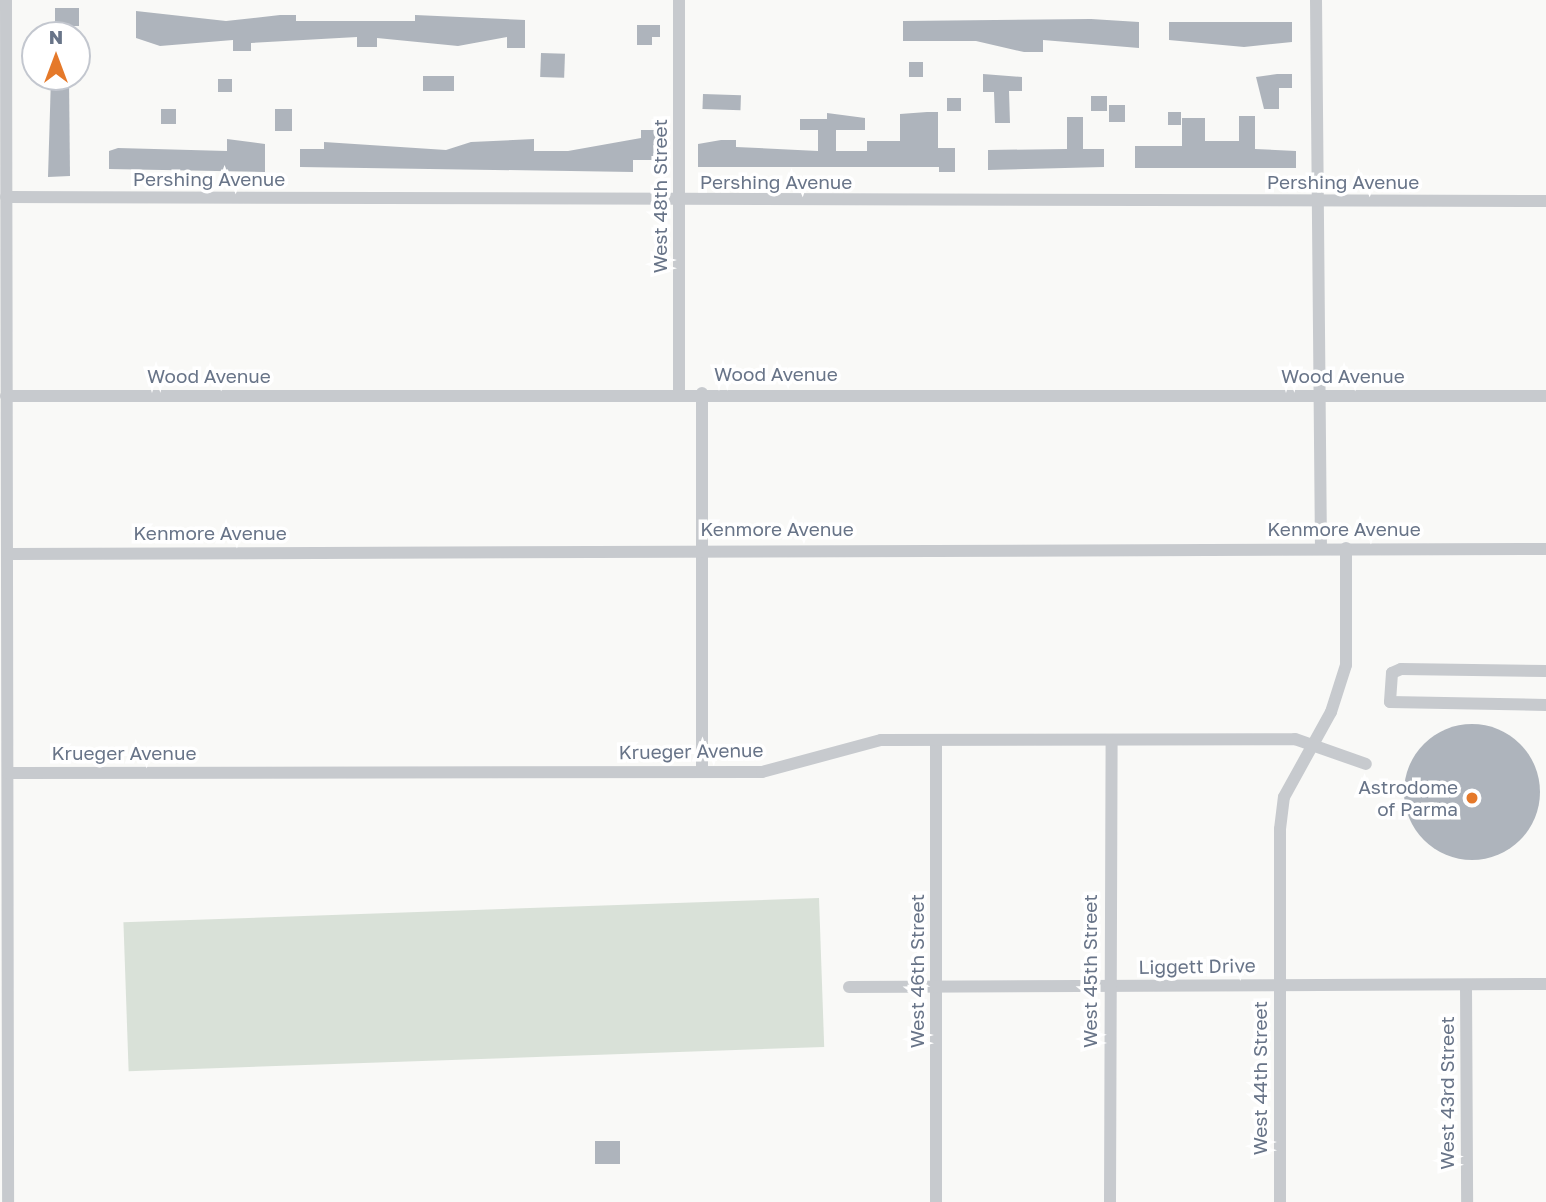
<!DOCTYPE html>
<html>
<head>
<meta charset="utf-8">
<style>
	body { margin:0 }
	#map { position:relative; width:1546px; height:1202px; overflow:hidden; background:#f9f9f7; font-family:"Golos Text",sans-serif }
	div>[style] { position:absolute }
	.green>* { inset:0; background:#d9e1d8; transform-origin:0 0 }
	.building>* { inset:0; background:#aeb4bc; transform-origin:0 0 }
	.round { border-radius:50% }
	.minor>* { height:12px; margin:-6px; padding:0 6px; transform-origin:6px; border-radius:6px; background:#c7cace }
	.dots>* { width:19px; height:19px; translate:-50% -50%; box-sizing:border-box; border:4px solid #fff; border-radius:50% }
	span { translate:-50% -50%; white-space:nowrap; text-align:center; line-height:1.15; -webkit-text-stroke:7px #fff; paint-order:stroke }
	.street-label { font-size:19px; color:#687488 }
	.poi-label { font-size:19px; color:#687488 }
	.right { translate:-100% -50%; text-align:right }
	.north { position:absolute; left:21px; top:21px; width:70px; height:70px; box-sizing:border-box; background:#fff; border:2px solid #c3c7cf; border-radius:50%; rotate:0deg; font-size:19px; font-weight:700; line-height:28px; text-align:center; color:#687488 }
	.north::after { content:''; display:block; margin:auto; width:24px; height:32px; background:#e5792a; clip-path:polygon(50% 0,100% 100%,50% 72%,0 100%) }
</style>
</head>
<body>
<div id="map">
	<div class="green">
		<div style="left:819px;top:898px;width:149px;height:696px;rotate:88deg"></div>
	</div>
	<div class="building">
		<div style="clip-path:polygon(55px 8px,79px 8px,79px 26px,68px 26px,68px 35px,55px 35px)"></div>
		<div style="clip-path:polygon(136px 11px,226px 21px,280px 15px,296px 15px,296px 21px,415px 21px,415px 15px,525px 20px,525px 48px,507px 48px,507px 37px,458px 46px,377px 38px,377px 47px,357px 47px,357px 37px,251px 43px,251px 51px,233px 51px,233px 40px,160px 46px,136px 38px)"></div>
		<div style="clip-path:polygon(1091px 19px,1139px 22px,1139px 48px,1043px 40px,1043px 52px,1024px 52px,976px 41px,903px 41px,903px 21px)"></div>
		<div style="clip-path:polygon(1169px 22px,1292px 22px,1292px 42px,1244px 47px,1169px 40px)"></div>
		<div style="clip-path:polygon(637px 25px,660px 25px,660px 37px,652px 37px,652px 45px,637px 45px)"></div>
		<div style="left:541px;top:53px;width:24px;height:24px;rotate:2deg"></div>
		<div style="left:909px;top:62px;width:14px;height:15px"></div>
		<div style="clip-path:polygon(983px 74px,1022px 77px,1022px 91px,1009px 91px,1010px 123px,995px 123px,994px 92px,983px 92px)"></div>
		<div style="clip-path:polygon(1277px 74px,1292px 74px,1292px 88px,1279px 88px,1279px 109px,1264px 109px,1256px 77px)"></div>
		<div style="left:423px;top:76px;width:31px;height:15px"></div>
		<div style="clip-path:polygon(51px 77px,69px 77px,70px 176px,48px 177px)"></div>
		<div style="left:218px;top:79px;width:14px;height:13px"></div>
		<div style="left:703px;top:94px;width:38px;height:15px;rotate:2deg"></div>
		<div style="left:1091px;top:96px;width:16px;height:15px"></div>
		<div style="left:947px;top:98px;width:14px;height:13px"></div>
		<div style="left:1109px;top:105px;width:16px;height:17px"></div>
		<div style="left:161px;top:109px;width:15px;height:15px"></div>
		<div style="left:275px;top:109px;width:17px;height:22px"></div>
		<div style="clip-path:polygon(927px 112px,938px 112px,938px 148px,955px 148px,955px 172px,939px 172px,939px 167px,698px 167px,698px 144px,721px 140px,736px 140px,736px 147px,818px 151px,818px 130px,800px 130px,800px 119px,827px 119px,827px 113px,865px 118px,865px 130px,836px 130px,836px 151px,867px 151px,867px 141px,900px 141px,900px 114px)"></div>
		<div style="left:1168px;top:112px;width:13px;height:13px"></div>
		<div style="clip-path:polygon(1239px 116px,1255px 116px,1255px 149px,1296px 151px,1296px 168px,1135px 168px,1135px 146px,1182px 146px,1182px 118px,1205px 118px,1205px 141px,1239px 141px)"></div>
		<div style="clip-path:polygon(1067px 117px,1083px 117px,1083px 149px,1104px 149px,1104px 167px,988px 170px,988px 150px,1067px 149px)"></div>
		<div style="clip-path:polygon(641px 130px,658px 130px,658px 160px,633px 160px,633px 172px,300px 167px,300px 149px,324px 149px,324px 142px,446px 150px,471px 142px,534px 139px,534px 151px,568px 151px,641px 138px)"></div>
		<div style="clip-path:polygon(227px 139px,265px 144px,265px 172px,109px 169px,109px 151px,118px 148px,227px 151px)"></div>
		<div class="round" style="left:1404px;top:724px;width:136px;height:136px"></div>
		<div style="left:595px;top:1141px;width:25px;height:23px"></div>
	</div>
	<div class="minor">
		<div style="left:6px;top:0;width:1202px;rotate:89.9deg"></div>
		<div style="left:679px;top:0;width:393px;rotate:90deg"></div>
		<div style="left:1316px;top:0;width:548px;rotate:89.48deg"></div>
		<div style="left:6px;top:197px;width:1540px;rotate:0.15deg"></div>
		<div style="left:702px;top:393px;width:379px;rotate:90deg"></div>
		<div style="left:6px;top:396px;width:1540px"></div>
		<div style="left:8px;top:554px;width:1538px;rotate:-0.19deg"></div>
		<div style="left:1546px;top:671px;width:145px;rotate:-179.2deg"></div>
		<div style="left:1401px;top:669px;width:10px;rotate:156deg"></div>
		<div style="left:1392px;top:673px;width:29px;rotate:94deg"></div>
		<div style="left:1390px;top:702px;width:156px;rotate:1.1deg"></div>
		<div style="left:936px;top:740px;width:462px;rotate:90deg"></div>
		<div style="left:8px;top:773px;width:754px;rotate:-0.08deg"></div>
		<div style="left:762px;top:772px;width:123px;rotate:-15.1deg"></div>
		<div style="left:881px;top:740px;width:414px;rotate:-0.1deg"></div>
		<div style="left:1295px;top:739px;width:75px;rotate:19.4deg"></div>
		<div style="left:1466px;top:985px;width:217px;rotate:89.7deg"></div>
		<div style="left:849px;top:987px;width:697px;rotate:-0.25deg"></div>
		<div style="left:1110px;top:1202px;width:461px;rotate:-89.8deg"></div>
		<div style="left:1280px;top:1202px;width:373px;rotate:-90deg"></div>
		<div style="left:1280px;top:829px;width:32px;rotate:-83deg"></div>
		<div style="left:1284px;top:797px;width:97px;rotate:-61.1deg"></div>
		<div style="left:1331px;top:712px;width:49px;rotate:-72.3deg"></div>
		<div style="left:1346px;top:665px;width:117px;rotate:-90deg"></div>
	</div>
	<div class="dots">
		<div style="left:1472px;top:798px;background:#e5792a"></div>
	</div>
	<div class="street-label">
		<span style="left:209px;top:179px">Pershing Avenue</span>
		<span style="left:776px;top:182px">Pershing Avenue</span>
		<span style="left:1343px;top:182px">Pershing Avenue</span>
		<span style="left:660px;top:196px;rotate:-90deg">West 48th Street</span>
		<span style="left:776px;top:374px">Wood Avenue</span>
		<span style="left:209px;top:376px">Wood Avenue</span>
		<span style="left:1343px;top:376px">Wood Avenue</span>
		<span style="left:777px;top:529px">Kenmore Avenue</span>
		<span style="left:1344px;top:529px">Kenmore Avenue</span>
		<span style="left:210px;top:533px">Kenmore Avenue</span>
		<span style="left:691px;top:751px;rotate:-1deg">Krueger Avenue</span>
		<span style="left:124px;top:753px">Krueger Avenue</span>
		<span style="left:1197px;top:966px;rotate:-1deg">Liggett Drive</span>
		<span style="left:917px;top:971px;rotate:-90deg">West 46th Street</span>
		<span style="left:1090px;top:971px;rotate:-90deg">West 45th Street</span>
		<span style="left:1260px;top:1078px;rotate:-90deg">West 44th Street</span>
		<span style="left:1447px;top:1093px;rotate:-90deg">West 43rd Street</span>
	</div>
	<div class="poi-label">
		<span class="right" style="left:1458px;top:798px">Astrodome<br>of Parma</span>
	</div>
	<div class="north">N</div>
</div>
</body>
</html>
